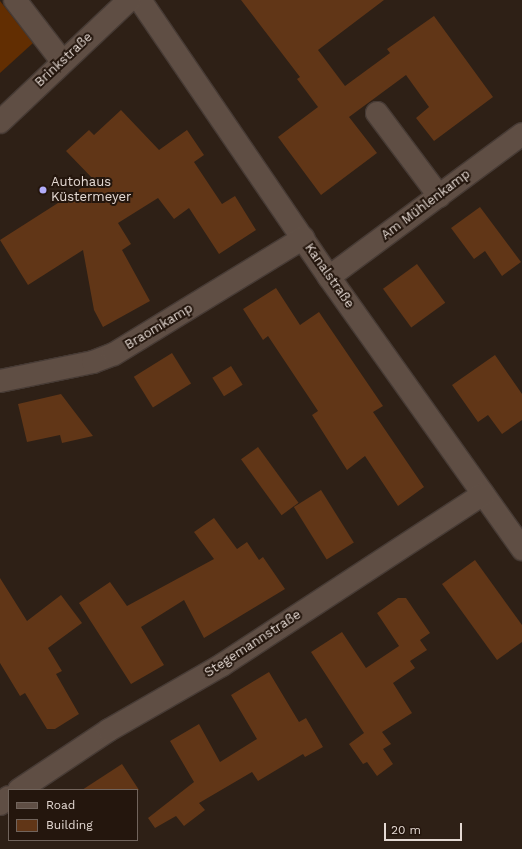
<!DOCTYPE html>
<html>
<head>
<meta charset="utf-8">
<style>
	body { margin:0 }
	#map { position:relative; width:522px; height:849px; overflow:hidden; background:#2e2016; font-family:"Work Sans",sans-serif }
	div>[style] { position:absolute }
	.green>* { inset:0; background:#622e02 }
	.building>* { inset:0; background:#613617; transform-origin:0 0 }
	.roads { filter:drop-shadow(1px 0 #473b35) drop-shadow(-1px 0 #473b35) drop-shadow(0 1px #473b35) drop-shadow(0 -1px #473b35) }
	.minor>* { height:22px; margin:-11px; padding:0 11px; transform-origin:11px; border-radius:11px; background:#5f4e44 }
	.dots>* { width:11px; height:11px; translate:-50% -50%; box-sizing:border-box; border:2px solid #24160d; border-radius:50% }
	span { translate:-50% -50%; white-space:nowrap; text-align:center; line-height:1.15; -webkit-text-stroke:4px #24160d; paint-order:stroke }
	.street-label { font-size:13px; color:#e4d9d3 }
	.poi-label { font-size:13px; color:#e4d9d3 }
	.left { translate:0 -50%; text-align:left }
	.legend { position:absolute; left:8px; top:789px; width:130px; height:52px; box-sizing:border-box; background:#24160d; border:1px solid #71645c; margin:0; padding:5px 7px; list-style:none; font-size:12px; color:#e4d9d3 }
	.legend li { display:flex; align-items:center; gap:8px; height:20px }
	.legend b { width:20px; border:1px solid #71645c }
	.scale { position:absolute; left:384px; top:823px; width:78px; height:18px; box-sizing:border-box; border:2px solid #e4d9d3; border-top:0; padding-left:5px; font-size:12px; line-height:14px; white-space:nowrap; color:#e4d9d3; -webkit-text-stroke:3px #24160d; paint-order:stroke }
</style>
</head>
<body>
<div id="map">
	<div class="green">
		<div style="clip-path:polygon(0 1px,33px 43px,0 73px)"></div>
	</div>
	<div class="building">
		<div style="clip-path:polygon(241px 0,384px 0,318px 50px,345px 86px,390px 53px,387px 49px,434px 16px,493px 97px,434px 141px,416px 118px,429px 107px,406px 75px,349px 117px,377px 153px,321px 195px,278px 137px,318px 107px,297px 79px,300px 77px)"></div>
		<div style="clip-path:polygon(121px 110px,159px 150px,187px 130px,204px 155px,194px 162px,222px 204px,235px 196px,256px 230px,219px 254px,189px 208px,174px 219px,158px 198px,118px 223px,131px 244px,122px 250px,150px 301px,103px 327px,94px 310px,83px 250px,28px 285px,0 240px,94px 180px,66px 151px,89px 130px,94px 135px)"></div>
		<div style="clip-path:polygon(480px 207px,521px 262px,502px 276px,485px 251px,474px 259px,451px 228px)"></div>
		<div style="left:417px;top:264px;width:48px;height:42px;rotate:54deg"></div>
		<div style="clip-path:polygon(276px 288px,300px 325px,319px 312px,383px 406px,373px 412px,424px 487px,398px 506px,365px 456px,347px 470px,312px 415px,318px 411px,268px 336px,263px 340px,243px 309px)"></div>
		<div style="left:172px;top:353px;width:36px;height:45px;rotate:58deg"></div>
		<div style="clip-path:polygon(495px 355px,522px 394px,522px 420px,502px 434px,488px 415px,478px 422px,452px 385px)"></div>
		<div style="left:231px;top:366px;width:22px;height:22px;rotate:58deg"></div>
		<div style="clip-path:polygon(61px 394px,93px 436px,62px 443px,60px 435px,27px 442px,18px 404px)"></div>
		<div style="left:258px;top:447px;width:69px;height:21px;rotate:54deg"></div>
		<div style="left:321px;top:490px;width:62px;height:32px;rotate:58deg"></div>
		<div style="clip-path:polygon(214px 518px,237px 549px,247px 542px,259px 560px,263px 557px,285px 589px,204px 638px,184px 600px,141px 627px,164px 665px,131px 684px,79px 603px,110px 582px,127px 606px,214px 559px,194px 532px)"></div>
		<div style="clip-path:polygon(475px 560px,522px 625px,522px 642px,497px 660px,442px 584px)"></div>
		<div style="clip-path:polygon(0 578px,27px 621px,61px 595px,82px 623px,48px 648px,62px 671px,56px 674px,79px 714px,55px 729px,47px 729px,25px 693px,20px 696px,0 663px)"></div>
		<div style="clip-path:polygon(398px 598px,406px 598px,430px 633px,420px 640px,427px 650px,410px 661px,415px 668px,393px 683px,412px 713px,382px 732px,391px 744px,383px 749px,393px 764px,377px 776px,367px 762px,363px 764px,349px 744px,364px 733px,311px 652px,342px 632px,366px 668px,399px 646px,377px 613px)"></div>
		<div style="clip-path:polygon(269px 672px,299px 722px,306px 718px,323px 747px,305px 757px,303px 754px,258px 781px,252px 772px,199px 803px,205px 810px,184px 826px,176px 816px,155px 828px,148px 818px,194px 782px,170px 741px,199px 724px,220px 762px,257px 739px,231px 695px)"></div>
		<div style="clip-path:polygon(122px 764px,139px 790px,82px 790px)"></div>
	</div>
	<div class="roads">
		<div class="minor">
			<div style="left:15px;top:0;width:77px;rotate:52.4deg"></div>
			<div style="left:140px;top:0;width:335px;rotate:55.7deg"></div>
			<div style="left:329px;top:277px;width:334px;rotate:54.6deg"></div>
			<div style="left:377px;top:113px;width:104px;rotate:53.2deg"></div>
			<div style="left:0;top:122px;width:178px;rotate:-43.4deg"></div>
			<div style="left:329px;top:277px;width:240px;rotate:-36.5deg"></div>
			<div style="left:0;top:381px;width:95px;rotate:-11.5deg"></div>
			<div style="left:93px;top:362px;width:22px;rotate:-21deg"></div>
			<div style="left:114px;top:354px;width:222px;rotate:-31.5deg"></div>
			<div style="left:19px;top:790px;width:108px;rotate:-33.7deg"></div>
			<div style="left:109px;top:730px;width:130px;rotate:-29.9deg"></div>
			<div style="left:222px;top:665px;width:312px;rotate:-33.2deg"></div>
			<div style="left:0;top:804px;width:11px;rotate:-38deg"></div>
		</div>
	</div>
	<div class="dots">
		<div style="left:43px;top:190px;background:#b2adfa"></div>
	</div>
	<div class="street-label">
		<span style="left:64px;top:60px;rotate:-43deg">Brinkstraße</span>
		<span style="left:426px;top:205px;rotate:-37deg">Am Mühlenkamp</span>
		<span style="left:329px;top:276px;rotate:55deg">Kanalstraße</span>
		<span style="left:159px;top:327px;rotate:-31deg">Braomkamp</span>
		<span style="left:253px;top:644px;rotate:-33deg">Stegemannstraße</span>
	</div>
	<div class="poi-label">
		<span class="left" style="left:51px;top:190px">Autohaus<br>Küstermeyer</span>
	</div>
	<ul class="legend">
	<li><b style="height:5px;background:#5f4e44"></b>Road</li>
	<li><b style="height:11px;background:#613617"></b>Building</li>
	</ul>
	<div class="scale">20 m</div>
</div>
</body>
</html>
